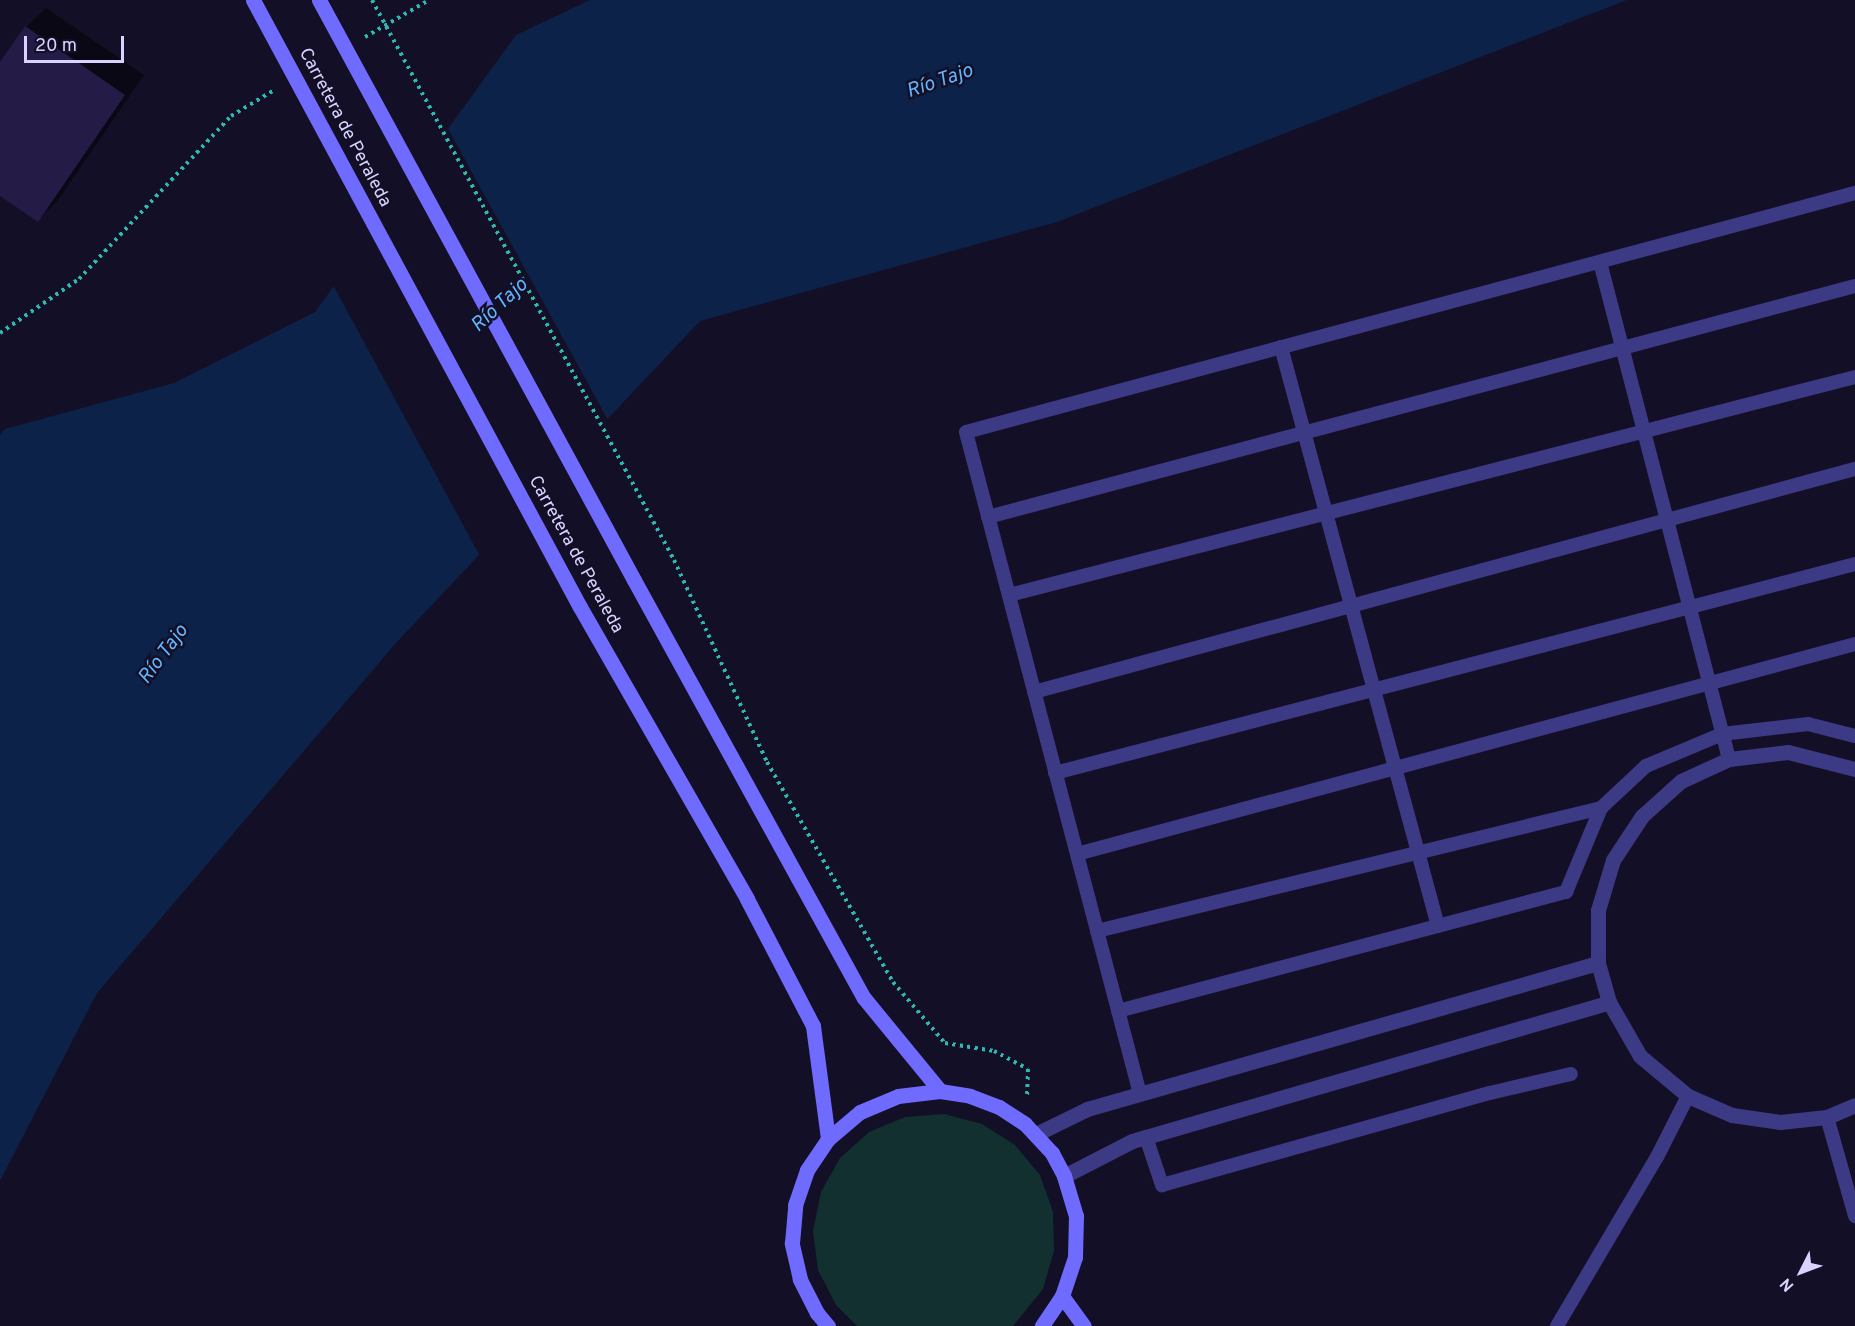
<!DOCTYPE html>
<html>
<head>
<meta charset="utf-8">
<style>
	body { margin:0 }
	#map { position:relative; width:1855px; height:1326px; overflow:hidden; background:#130f26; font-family:Overpass,sans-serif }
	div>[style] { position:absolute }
	.green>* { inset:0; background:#12302f }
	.water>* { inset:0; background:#0c2248 }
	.pier>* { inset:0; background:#130f26 }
	.shadow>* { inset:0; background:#0007 }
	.building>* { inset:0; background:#241b47 }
	.path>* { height:4px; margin-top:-2px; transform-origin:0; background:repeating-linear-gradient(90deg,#2fb8b0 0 3px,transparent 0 7.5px) }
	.service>* { height:14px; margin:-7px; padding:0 7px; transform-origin:7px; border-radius:7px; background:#3d3a85 }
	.minor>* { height:15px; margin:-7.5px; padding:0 7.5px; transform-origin:7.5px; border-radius:7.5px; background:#3d3a85 }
	.secondary>* { height:15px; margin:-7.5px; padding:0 7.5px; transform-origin:7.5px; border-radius:7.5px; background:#6f6bff }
	.path-bridge>* { height:4px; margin-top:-2px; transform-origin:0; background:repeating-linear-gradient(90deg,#2fb8b0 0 3px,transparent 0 7.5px) }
	.secondary-bridge>* { height:15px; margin:-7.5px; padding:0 7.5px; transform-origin:7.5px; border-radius:7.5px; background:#6f6bff }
	span { translate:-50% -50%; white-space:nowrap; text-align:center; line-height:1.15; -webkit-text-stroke:5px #130f26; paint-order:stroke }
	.street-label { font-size:18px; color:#d9d4ff }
	.water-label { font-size:20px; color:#62b6ff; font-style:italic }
	.north { position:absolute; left:1771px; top:1242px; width:60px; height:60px; -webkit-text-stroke:4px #130f26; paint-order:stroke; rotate:228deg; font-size:16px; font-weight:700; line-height:24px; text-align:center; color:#d9d4ff }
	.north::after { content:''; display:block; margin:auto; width:21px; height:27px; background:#d9d4ff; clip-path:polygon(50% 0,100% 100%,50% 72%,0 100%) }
	.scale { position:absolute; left:24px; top:36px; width:100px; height:27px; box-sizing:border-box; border:3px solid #d9d4ff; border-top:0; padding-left:8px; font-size:18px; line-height:21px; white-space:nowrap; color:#d9d4ff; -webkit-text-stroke:4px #130f26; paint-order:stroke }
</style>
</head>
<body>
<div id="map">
	<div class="green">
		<div style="clip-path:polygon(944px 1114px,982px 1124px,1015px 1145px,1040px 1175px,1053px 1212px,1054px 1251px,1043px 1289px,1013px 1326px,857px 1326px,836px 1305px,818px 1270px,813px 1231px,821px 1192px,840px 1158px,869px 1132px,905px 1117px)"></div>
	</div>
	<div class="water">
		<div style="clip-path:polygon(590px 0,1627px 0,1057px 222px,700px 321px,396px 643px,97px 993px,0 1181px,0 435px,5px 429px,174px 383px,315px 312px,516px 35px)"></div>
	</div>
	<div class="pier">
		<div style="clip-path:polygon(447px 127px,609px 422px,481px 558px,332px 283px)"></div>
	</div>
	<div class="shadow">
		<div style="clip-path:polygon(46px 8px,144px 75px,58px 200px,38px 220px,0 194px,0 65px,26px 27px)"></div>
	</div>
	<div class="building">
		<div style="clip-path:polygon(25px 26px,125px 95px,38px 222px,0 196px,0 62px)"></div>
	</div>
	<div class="path">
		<div style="left:365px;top:37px;width:74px;rotate:-30deg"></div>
		<div style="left:0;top:333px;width:96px;rotate:-34.4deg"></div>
		<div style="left:79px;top:279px;width:223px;rotate:-47deg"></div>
		<div style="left:231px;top:116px;width:52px;rotate:-31deg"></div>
		<div style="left:674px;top:560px;width:222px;rotate:65.3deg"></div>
		<div style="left:767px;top:762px;width:254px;rotate:60.2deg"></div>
		<div style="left:893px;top:982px;width:80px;rotate:49.6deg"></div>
		<div style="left:945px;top:1043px;width:50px;rotate:9.3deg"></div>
		<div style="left:994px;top:1051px;width:38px;rotate:28deg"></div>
		<div style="left:1028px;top:1069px;width:28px;rotate:92deg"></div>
	</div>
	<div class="service">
		<div style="left:1600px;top:262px;width:513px;rotate:75.45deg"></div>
		<div style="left:1281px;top:347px;width:600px;rotate:74.83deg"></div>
		<div style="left:988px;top:517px;width:897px;rotate:-14.92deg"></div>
		<div style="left:1009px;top:595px;width:874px;rotate:-14.45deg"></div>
		<div style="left:1034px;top:692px;width:851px;rotate:-15.2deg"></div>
		<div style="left:1055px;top:773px;width:827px;rotate:-14.64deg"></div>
		<div style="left:1077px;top:854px;width:806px;rotate:-15.11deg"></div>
		<div style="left:1097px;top:931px;width:519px;rotate:-13.71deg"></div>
		<div style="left:1118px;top:1011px;width:464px;rotate:-14.9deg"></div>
		<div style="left:1566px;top:892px;width:91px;rotate:-67.4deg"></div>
		<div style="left:1601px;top:808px;width:62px;rotate:-43deg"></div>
		<div style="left:1646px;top:766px;width:82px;rotate:-22.8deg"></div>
		<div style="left:1722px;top:734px;width:87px;rotate:-6.6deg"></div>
		<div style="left:1808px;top:724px;width:49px;rotate:14.3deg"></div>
		<div style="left:1140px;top:1094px;width:684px;rotate:-104.73deg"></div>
		<div style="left:966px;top:432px;width:921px;rotate:-15.05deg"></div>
		<div style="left:1827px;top:1117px;width:103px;rotate:74.2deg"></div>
		<div style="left:1146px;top:1137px;width:51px;rotate:71.6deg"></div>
		<div style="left:1162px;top:1185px;width:341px;rotate:-15.7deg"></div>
		<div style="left:1490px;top:1093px;width:83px;rotate:-13.2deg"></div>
		<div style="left:1557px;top:1326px;width:196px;rotate:-59.4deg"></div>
		<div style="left:1657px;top:1157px;width:68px;rotate:-63.1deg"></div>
	</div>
	<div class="minor">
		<div style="left:1855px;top:769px;width:69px;rotate:-165.8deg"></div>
		<div style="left:1788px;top:752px;width:59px;rotate:173.2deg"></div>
		<div style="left:1729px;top:759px;width:53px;rotate:155.4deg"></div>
		<div style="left:1681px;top:781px;width:52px;rotate:138.1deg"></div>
		<div style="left:1642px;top:816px;width:53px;rotate:123.4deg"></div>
		<div style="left:1613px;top:860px;width:52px;rotate:106.7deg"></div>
		<div style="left:1598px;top:910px;width:53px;rotate:90deg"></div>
		<div style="left:1598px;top:963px;width:41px;rotate:74.2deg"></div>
		<div style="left:1609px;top:1002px;width:62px;rotate:60.1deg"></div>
		<div style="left:1640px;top:1056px;width:62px;rotate:39.8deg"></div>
		<div style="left:1688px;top:1096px;width:48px;rotate:23.4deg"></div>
		<div style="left:1732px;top:1115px;width:49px;rotate:8.3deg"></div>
		<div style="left:1780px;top:1122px;width:47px;rotate:-6.1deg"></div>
		<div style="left:1827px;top:1117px;width:30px;rotate:-23deg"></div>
		<div style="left:1036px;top:1134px;width:57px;rotate:-26.1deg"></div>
		<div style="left:1087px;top:1109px;width:531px;rotate:-15.95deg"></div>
		<div style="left:1064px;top:1176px;width:76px;rotate:-27.2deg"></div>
		<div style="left:1132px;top:1141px;width:497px;rotate:-16.2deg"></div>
	</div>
	<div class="secondary">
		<div style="left:634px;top:580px;width:477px;rotate:61.2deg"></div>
		<div style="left:864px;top:998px;width:120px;rotate:50.7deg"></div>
		<div style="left:580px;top:607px;width:336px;rotate:60.2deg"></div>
		<div style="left:747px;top:899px;width:143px;rotate:62.5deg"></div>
		<div style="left:813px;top:1026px;width:114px;rotate:82.4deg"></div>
		<div style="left:1062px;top:1296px;width:37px;rotate:54deg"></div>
		<div style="left:828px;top:1326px;width:17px;rotate:-130deg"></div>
		<div style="left:817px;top:1313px;width:38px;rotate:-117deg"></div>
		<div style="left:800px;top:1279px;width:37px;rotate:-103deg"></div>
		<div style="left:792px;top:1243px;width:38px;rotate:-85deg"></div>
		<div style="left:795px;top:1205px;width:37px;rotate:-71deg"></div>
		<div style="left:807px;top:1170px;width:37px;rotate:-56deg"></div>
		<div style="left:828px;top:1139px;width:42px;rotate:-40.2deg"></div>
		<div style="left:860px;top:1112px;width:41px;rotate:-22.8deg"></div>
		<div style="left:898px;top:1096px;width:42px;rotate:-6.8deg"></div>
		<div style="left:940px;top:1091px;width:30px;rotate:9deg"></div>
		<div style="left:970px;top:1096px;width:31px;rotate:21deg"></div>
		<div style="left:999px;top:1107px;width:31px;rotate:33deg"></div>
		<div style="left:1025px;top:1124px;width:40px;rotate:47deg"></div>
		<div style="left:1052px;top:1153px;width:26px;rotate:62deg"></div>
		<div style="left:1064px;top:1176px;width:42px;rotate:73.3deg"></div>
		<div style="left:1076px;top:1216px;width:41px;rotate:91.4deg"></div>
		<div style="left:1075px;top:1257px;width:41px;rotate:108.4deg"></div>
		<div style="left:1062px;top:1296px;width:36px;rotate:124deg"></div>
	</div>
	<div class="path-bridge">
		<div style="left:372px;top:0;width:636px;rotate:61.66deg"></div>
	</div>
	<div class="secondary-bridge">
		<div style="left:253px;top:0;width:689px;rotate:61.69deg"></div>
		<div style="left:319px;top:0;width:660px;rotate:61.49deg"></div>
	</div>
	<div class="street-label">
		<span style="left:344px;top:128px;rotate:62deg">Carretera de Peraleda</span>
		<span style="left:575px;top:555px;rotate:61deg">Carretera de Peraleda</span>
	</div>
	<div class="water-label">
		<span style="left:940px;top:82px;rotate:-19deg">Río Tajo</span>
		<span style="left:500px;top:306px;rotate:-43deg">Río Tajo</span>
		<span style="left:164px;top:655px;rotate:-53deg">Río Tajo</span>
	</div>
	<div class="north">N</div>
	<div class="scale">20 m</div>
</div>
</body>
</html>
